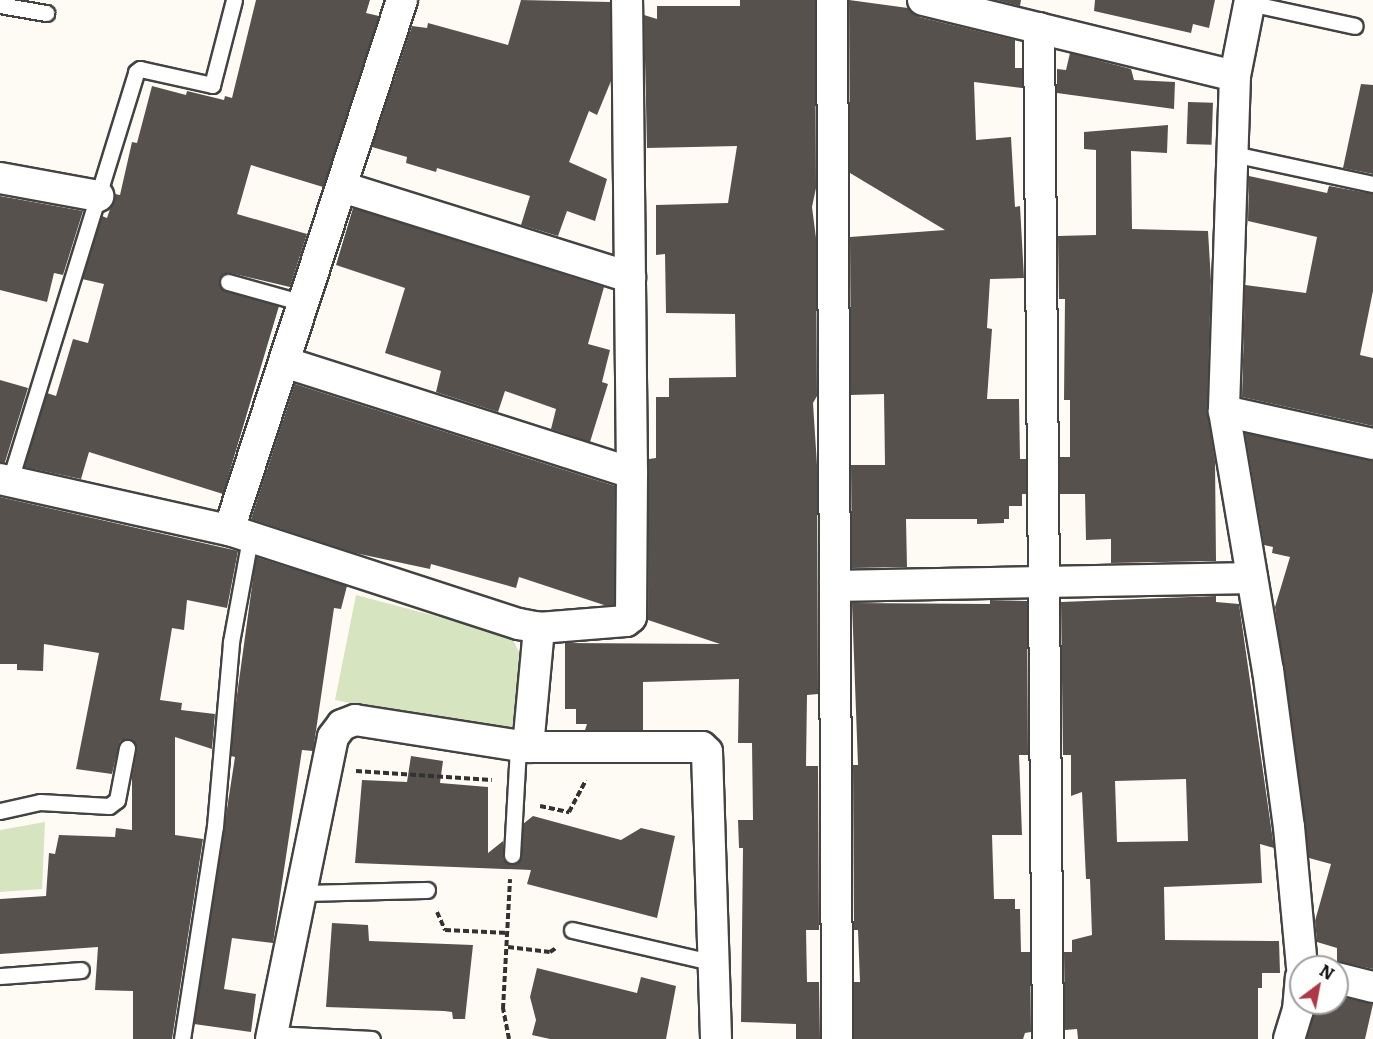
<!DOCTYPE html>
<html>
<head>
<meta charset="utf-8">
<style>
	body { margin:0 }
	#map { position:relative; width:1373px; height:1039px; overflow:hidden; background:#fefbf4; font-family:Literata,serif }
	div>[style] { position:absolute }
	.green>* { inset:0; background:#d6e5c0 }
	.building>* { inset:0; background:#57514d; transform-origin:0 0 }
	.path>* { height:4px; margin-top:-2px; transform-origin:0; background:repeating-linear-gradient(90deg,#323232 0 6px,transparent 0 9px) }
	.roads { filter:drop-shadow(2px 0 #434343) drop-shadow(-2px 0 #434343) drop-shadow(0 2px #434343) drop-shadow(0 -2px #434343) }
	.service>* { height:15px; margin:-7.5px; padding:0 7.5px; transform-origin:7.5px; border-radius:7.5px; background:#fff }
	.minor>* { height:30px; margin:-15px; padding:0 15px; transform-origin:15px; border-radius:15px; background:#fff }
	span { translate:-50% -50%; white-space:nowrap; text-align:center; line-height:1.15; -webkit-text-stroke:6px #fff; paint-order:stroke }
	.north { position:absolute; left:1289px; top:955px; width:60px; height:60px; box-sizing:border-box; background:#fff; border:2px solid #9f9f9f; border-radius:50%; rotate:32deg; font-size:16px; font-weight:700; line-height:24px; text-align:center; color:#101010 }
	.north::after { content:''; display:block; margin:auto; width:21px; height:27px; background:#b03744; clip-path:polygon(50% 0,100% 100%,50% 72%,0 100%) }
</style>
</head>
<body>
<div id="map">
	<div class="green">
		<div style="clip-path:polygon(356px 595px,511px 636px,522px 658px,514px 730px,510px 734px,335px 700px)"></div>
		<div style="clip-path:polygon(45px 822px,42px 889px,0 892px,0 830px)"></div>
	</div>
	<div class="building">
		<div style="clip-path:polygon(256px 0,370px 0,366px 13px,379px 16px,323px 187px,251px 165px,237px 214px,307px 234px,290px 287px,230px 273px,219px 279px,225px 291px,279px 306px,223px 494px,89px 452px,81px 479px,24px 467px,47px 393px,56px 396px,73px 339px,88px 343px,104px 284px,82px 279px,102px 216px,107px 218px,115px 194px,120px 195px,132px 142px,137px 143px,152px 86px,186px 95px,187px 91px,224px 100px,225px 96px,232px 98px)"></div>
		<div style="clip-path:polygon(521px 0,610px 2px,611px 81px,597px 115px,589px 111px,569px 162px,607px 179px,595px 221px,567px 211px,558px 236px,521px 225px,530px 196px,437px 168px,436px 172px,406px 163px,407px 157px,372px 147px,412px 26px,427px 28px,428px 23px,508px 45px)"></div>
		<div style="clip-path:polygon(740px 0,815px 0,816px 188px,812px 207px,816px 238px,817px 396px,813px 403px,817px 465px,818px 694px,807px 695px,806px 766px,818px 766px,819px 930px,806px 930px,807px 982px,819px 982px,820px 1039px,796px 1039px,796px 1024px,741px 1022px,743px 848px,739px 848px,738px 820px,753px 820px,752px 743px,738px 743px,739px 679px,643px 682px,643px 730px,585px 730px,587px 724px,576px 724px,576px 709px,565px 709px,565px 643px,720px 644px,648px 620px,649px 459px,656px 458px,656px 397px,669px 397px,669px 378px,736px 377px,735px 314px,666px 313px,665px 254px,656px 255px,656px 205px,728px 203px,737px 146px,647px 148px,644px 15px,657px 19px,657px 6px,740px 6px)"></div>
		<div style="clip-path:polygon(849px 0,908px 8px,919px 17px,1015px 40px,1015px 68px,1022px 68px,1022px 88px,974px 82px,976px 140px,1011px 137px,1015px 207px,1020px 206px,1024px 278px,990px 279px,987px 328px,992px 329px,987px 399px,1019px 399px,1020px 459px,1026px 459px,1026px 494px,1022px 494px,1022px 506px,1009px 506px,1009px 519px,1004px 519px,1004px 523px,977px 524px,977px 519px,906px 519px,907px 567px,852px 568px,851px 465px,885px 465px,884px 394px,851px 395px,850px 237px,945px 230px,850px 173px)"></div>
		<div style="clip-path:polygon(996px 0,1021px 0,1020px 6px)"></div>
		<div style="clip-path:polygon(1095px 0,1215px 0,1209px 28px,1193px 24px,1191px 33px,1094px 11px)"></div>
		<div style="clip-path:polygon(1070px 53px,1131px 69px,1134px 80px,1175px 82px,1174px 109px,1057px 93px,1057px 69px,1066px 70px)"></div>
		<div style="clip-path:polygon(1361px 84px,1373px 85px,1373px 174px,1343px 168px)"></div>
		<div style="left:1188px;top:102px;width:25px;height:42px;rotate:2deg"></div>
		<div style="clip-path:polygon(1168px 125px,1167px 153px,1131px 151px,1132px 229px,1208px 231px,1211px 281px,1207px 411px,1215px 461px,1216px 561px,1111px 563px,1111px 539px,1086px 540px,1085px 494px,1060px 494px,1060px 457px,1070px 457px,1070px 400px,1064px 400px,1065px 299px,1059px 299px,1058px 236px,1096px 235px,1096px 150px,1084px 149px,1084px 132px)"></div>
		<div style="clip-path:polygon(1249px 176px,1327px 193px,1329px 186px,1373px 194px,1373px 291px,1360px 355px,1373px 358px,1373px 426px,1242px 397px,1245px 285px,1306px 293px,1317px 237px,1248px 221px)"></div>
		<div style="clip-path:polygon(0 196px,83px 211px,63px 275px,54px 273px,47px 302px,0 290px)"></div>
		<div style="clip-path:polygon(353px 208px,604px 287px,588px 344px,610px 350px,602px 382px,608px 384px,590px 442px,551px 429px,556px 409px,505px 391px,498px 412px,436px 392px,441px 371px,385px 353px,405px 288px,336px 265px)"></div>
		<div style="clip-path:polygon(0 380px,28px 388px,5px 462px,0 462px)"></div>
		<div style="clip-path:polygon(295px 384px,615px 486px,614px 605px,604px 605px,519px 577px,516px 588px,431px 564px,430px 569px,355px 553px,251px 519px)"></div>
		<div style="clip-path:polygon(1245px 433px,1373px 461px,1373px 969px,1337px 961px,1337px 948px,1317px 942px,1315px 921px,1331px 864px,1309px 858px,1275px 607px,1290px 557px,1272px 553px,1273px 547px,1264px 545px)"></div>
		<div style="clip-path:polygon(0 497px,238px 551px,227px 608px,187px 600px,184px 630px,172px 628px,160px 700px,182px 703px,181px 710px,215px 714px,212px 749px,175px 737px,175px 835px,203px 839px,172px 1039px,133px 1039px,133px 991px,95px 990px,98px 947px,0 954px,0 899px,46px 896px,49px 853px,55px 854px,59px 835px,115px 837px,116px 828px,132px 830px,132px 776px,137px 749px,129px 739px,120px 741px,112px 774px,76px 769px,99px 653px,44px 644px,43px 671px,17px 670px,17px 664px,0 664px)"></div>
		<div style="clip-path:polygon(256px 557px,347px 586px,341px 609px,334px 608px,313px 751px,302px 750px,273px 943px,232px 938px,224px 989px,256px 994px,251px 1032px,194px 1024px,235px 757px,231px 756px,234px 717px)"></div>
		<div style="clip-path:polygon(evenodd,1216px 596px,1216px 602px,1239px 604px,1274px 848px,1260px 844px,1262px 883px,1164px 887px,1165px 940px,1279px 941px,1280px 973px,1262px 973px,1262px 988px,1258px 988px,1258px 1039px,1078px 1039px,1077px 1029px,1065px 1030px,1064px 952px,1072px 952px,1072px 940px,1092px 935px,1090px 879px,1086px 879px,1082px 792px,1071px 796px,1071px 755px,1063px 755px,1061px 602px,1216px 596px,1186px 779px,1188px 841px,1117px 842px,1115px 781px,1186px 779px)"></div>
		<div style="clip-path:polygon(990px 600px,1027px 601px,1028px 755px,1019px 755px,1022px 835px,992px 835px,994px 899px,1015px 899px,1015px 909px,1020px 909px,1021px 952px,1030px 952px,1031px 1032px,1025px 1033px,1023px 1039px,854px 1039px,854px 982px,860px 982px,858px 930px,854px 930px,853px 765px,858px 765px,852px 603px,990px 604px)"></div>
		<div style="clip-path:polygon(411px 756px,443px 761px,440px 783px,488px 787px,488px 853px,503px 841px,503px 859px,511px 865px,520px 860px,523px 824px,533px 816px,621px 840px,641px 828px,675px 836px,657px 918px,527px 884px,531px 870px,355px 863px,362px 780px,407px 782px)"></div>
		<div style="clip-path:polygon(332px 923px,368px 925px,369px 941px,473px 945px,465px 1019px,453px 1019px,452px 1012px,444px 1011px,326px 1007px)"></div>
		<div style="clip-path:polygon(537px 968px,637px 993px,641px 977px,676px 986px,666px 1039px,550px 1039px,532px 1035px,536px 1020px,530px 997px)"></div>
		<div style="clip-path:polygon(1337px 996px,1373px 1004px,1365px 1039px,1307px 1039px,1316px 1003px,1337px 1003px)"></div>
	</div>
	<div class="path">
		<div style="left:356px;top:771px;width:136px;rotate:3.8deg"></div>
		<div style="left:540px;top:806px;width:30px;rotate:12deg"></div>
		<div style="left:569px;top:812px;width:36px;rotate:-62deg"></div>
		<div style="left:437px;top:912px;width:20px;rotate:66deg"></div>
		<div style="left:445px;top:930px;width:63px;rotate:2.7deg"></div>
		<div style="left:508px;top:947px;width:42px;rotate:6.8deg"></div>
		<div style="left:550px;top:952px;width:7px;rotate:-34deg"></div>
		<div style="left:509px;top:1039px;width:31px;rotate:-101deg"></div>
		<div style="left:503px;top:1009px;width:130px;rotate:-86.9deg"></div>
	</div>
	<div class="roads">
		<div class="service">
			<div style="left:1249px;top:3px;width:108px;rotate:12.2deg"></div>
			<div style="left:0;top:5px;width:47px;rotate:9.9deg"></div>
			<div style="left:1233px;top:154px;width:143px;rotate:12.1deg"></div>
			<div style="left:228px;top:282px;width:78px;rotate:15.6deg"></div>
			<div style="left:10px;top:480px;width:427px;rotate:-72.8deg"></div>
			<div style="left:136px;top:72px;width:5px;rotate:-37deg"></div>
			<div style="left:140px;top:69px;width:74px;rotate:12.5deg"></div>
			<div style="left:212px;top:85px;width:88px;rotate:-75.5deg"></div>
			<div style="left:0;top:811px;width:41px;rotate:-12.7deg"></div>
			<div style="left:40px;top:802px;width:69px;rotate:3.3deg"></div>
			<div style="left:109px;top:806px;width:10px;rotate:-37deg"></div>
			<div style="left:117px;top:800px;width:53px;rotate:-79.1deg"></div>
			<div style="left:512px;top:855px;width:109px;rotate:-86.8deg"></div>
			<div style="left:302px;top:893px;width:125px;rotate:-1.4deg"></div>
			<div style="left:572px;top:930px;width:147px;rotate:13deg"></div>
			<div style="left:0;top:976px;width:81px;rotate:-4.2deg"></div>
			<div style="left:272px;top:1034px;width:100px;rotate:2.9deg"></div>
			<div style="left:182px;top:1039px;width:216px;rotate:-81.2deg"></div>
			<div style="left:215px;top:826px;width:185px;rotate:-85deg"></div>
			<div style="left:231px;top:642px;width:106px;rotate:-79.6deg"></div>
		</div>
		<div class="minor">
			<div style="left:832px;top:0;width:1039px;rotate:89.72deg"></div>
			<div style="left:923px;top:0;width:321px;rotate:13.7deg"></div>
			<div style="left:1250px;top:0;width:77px;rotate:101.2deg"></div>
			<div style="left:1235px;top:76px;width:335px;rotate:91.9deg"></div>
			<div style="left:1224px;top:411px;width:263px;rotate:80.4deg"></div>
			<div style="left:1268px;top:670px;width:158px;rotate:82.4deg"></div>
			<div style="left:1289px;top:827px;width:141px;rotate:84.7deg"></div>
			<div style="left:1039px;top:28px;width:1011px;rotate:89.49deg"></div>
			<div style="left:0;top:178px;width:100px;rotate:10.4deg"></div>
			<div style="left:342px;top:187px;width:302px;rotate:17.4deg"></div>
			<div style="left:284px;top:362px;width:365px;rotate:17.7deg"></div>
			<div style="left:1224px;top:411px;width:153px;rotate:12.5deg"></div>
			<div style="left:0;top:479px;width:235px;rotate:12.6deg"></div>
			<div style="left:229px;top:530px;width:305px;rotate:18deg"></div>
			<div style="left:519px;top:624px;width:20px;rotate:11deg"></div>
			<div style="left:539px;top:628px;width:87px;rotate:-4.6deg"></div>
			<div style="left:626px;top:621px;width:6px;rotate:-39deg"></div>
			<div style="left:631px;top:617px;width:144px;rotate:-89.6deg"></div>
			<div style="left:632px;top:473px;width:473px;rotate:-90.6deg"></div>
			<div style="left:229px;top:530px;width:558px;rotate:-71.92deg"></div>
			<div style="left:835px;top:586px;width:417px;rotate:-1.1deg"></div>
			<div style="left:528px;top:747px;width:120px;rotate:-84.7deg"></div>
			<div style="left:1337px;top:978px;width:37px;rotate:14deg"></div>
			<div style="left:271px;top:1039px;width:308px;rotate:-78.4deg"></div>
			<div style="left:333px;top:737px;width:15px;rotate:-53deg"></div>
			<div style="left:342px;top:725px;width:14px;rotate:-21deg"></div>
			<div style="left:355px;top:720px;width:175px;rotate:8.9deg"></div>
			<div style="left:528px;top:747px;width:174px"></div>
			<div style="left:702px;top:747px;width:7px;rotate:45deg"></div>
			<div style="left:707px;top:752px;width:287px;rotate:88.2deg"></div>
			<div style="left:1289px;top:1039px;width:30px;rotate:-73deg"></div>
			<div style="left:1298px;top:1010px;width:33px;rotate:-85deg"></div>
		</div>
	</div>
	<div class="north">N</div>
</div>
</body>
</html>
